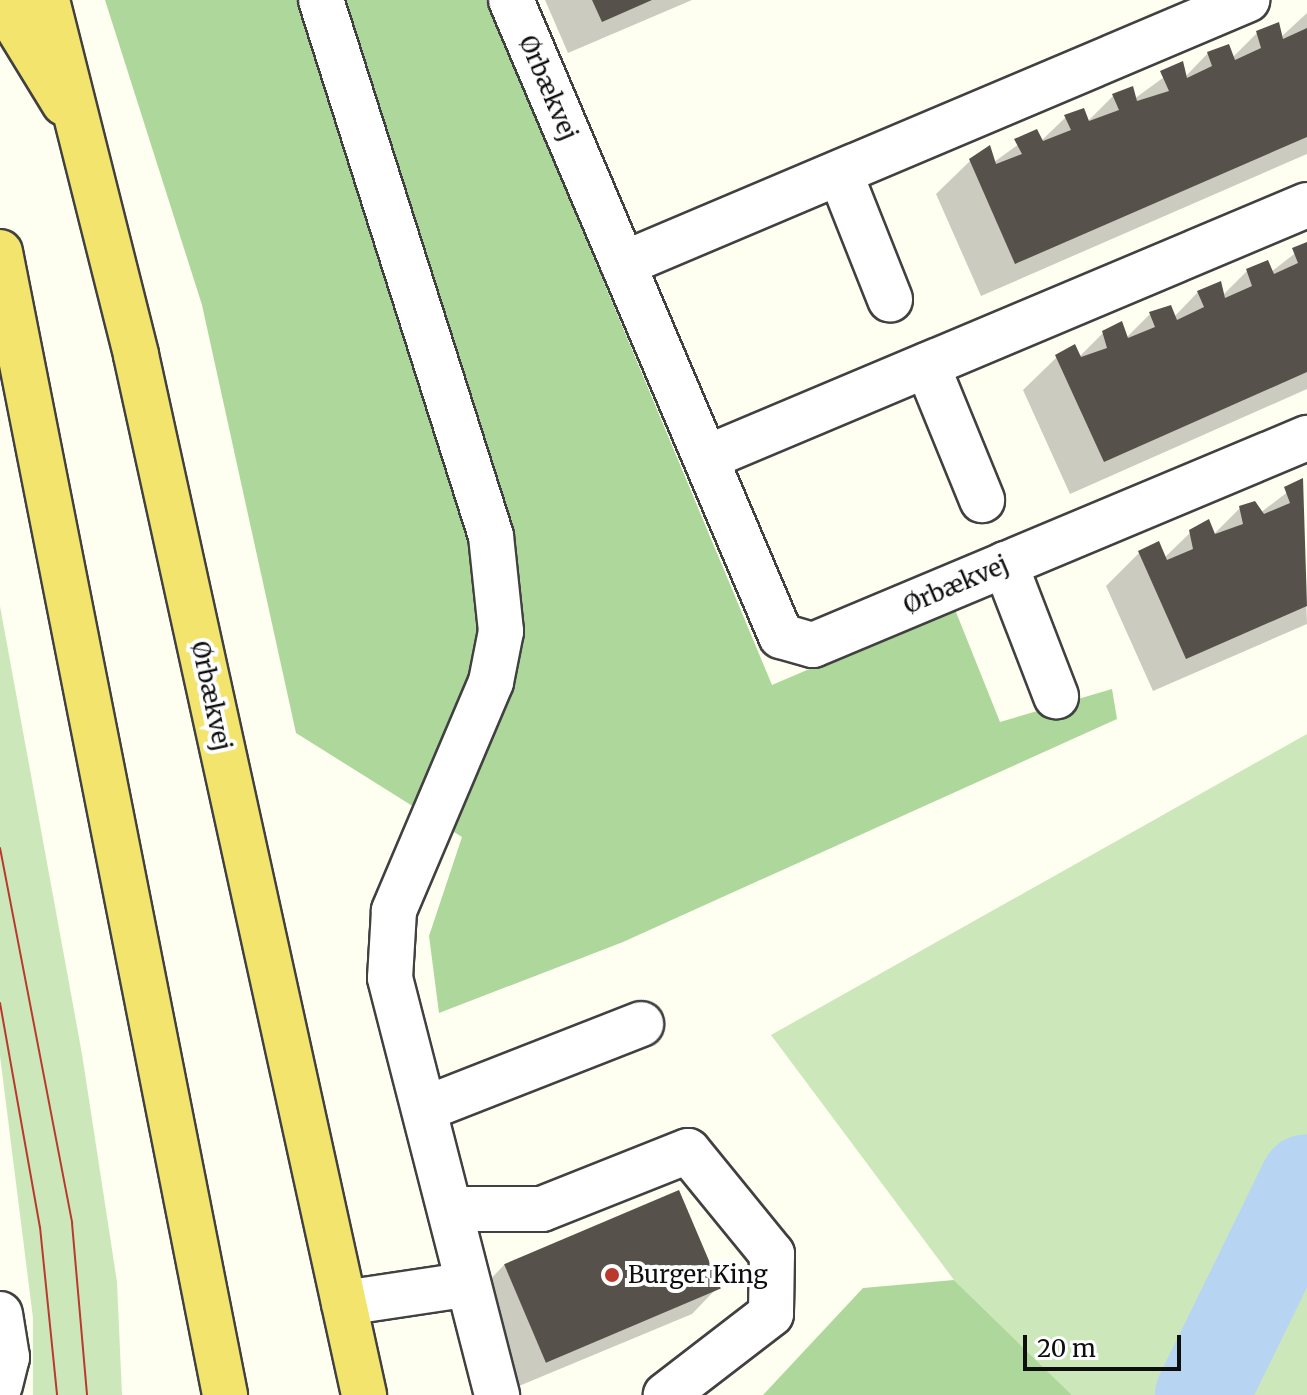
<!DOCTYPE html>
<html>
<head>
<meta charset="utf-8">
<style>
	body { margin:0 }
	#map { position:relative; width:1307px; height:1395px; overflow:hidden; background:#fefef1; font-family:Merriweather,serif }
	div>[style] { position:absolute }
	.green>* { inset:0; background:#cce8bb }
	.forest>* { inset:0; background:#aed89b }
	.shadow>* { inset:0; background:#0003 }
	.river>* { height:94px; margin:-47px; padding:0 47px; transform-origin:47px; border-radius:47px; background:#b7d5f3 }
	.building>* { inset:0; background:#57514b; transform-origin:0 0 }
	.roads { filter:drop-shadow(2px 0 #414141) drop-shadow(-2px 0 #414141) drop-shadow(0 2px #414141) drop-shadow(0 -2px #414141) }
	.minor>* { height:44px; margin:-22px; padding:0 22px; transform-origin:22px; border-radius:22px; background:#fff }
	.major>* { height:44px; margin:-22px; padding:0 22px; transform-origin:22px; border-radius:22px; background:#f2e46d }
	.tram>* { height:2px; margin:-1px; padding:0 1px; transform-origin:1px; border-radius:1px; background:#b9392c }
	.dots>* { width:22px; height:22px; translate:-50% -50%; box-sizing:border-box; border:4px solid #fff; border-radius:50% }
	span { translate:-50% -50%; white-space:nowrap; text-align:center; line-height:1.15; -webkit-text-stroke:8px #fff; paint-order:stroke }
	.street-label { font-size:24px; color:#0e0e0e }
	.poi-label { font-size:24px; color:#0e0e0e }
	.left { translate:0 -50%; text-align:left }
	.scale { position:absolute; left:1023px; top:1335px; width:158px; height:36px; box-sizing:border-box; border:4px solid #0e0e0e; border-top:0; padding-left:10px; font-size:24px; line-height:28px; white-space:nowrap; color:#0e0e0e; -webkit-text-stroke:6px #fff; paint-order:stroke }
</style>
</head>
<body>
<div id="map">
	<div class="green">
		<div style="clip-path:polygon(0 606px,82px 1054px,117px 1282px,122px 1395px,33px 1395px,33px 1318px,0 1056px)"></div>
		<div style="clip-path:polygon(1307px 734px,1307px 1395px,1072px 1395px,954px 1280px,771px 1035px)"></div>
	</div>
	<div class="forest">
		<div style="clip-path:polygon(105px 0,486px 0,772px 685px,954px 607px,1000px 722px,1112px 689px,1117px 719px,623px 942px,439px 1013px,429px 936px,462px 837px,296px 733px,202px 305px)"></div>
		<div style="clip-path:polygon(954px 1280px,1072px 1395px,763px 1395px,863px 1288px)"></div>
	</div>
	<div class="shadow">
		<div style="clip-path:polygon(545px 0,692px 0,568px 53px)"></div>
		<div style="clip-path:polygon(1307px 13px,1307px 154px,981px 296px,936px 194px,970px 161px,989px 149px,994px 162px,1036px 132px,1041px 141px,1066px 117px,1087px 122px,1113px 96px,1134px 99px,1182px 64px,1185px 77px,1208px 53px,1232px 58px,1257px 33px,1280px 38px)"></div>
		<div style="clip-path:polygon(1307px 244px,1307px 389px,1070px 494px,1023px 390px,1057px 357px,1079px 357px,1103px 333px,1126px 338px,1150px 314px,1174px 317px,1198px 292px,1222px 296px,1247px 271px,1271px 272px)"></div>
		<div style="clip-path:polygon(1302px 481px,1307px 624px,1153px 691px,1106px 586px,1139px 553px,1164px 558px,1191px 532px,1213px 535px,1240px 508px,1260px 513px)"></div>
		<div style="clip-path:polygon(505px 1264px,718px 1287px,692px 1314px,519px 1386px,479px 1291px)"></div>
	</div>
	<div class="river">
		<div style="left:1202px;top:1395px;width:238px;rotate:-63.9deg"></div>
	</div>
	<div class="building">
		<div style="clip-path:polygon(592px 0,652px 0,602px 22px)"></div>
		<div style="clip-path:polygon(1279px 22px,1283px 39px,1307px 28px,1307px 137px,1015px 264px,969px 159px,990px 145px,996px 164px,1022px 154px,1014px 139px,1037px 129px,1043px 141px,1071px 130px,1064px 115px,1084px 108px,1089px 121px,1119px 110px,1112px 94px,1133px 86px,1137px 101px,1169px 91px,1160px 71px,1183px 61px,1187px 78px,1212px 66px,1207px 52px,1229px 44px,1235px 60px,1261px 48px,1256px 31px)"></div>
		<div style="clip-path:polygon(1307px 242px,1307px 372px,1104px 462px,1055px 355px,1075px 344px,1081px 357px,1107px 348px,1102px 331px,1122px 321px,1128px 338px,1155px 327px,1149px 312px,1171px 305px,1177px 320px,1204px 307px,1197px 291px,1221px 281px,1225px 298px,1252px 286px,1246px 269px,1268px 260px,1274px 274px,1298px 263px,1292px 248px)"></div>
		<div style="clip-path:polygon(1303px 478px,1307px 606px,1186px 659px,1138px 551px,1159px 541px,1167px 560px,1193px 549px,1189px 530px,1209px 519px,1215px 534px,1243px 524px,1239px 506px,1255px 501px,1264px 514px,1290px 503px,1284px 487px)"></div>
		<div style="left:679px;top:1190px;width:107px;height:190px;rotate:67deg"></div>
	</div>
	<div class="roads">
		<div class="minor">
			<div style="left:321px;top:0;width:562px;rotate:72.4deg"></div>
			<div style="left:491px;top:536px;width:96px;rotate:84deg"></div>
			<div style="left:501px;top:631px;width:52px;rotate:101.1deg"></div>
			<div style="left:491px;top:682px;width:249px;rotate:113deg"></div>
			<div style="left:394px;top:911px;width:67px;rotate:93.4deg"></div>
			<div style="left:390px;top:978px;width:431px;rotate:75.6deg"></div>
			<div style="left:511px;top:0;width:691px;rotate:67deg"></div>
			<div style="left:781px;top:636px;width:33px;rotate:16deg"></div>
			<div style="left:813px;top:645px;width:536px;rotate:-22.74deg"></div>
			<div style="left:840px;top:173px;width:136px;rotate:68.4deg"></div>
			<div style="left:623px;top:264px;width:678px;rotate:-22.93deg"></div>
			<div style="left:927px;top:365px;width:146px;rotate:67.8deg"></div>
			<div style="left:706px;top:458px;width:652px;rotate:-22.83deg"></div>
			<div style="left:1005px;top:564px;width:142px;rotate:68.9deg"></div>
			<div style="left:427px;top:1108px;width:230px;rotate:-21.4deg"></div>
			<div style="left:451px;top:1209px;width:91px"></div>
			<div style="left:542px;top:1209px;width:157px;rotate:-21.7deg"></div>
			<div style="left:688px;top:1151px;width:133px;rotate:50.8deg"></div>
			<div style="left:772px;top:1254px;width:60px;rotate:91deg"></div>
			<div style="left:771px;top:1314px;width:133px;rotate:142.4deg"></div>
			<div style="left:344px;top:1303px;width:121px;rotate:-8.5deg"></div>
			<div style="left:0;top:1314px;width:44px;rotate:80.8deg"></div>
			<div style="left:7px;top:1357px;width:29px;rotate:104deg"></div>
		</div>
		<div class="major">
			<div style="left:1px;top:0;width:121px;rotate:58.5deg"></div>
			<div style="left:47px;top:0;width:366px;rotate:75.9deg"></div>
			<div style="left:136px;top:355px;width:1065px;rotate:77.63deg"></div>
			<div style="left:0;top:252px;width:1165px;rotate:78.86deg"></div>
		</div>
	</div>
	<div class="tram">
		<div style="left:0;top:848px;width:382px;rotate:79.1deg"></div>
		<div style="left:72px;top:1223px;width:173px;rotate:85deg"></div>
		<div style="left:0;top:1003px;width:228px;rotate:79.9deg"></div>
		<div style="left:40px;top:1227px;width:169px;rotate:84.2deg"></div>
	</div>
	<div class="dots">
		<div style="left:612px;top:1275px;background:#b9392c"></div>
	</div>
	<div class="street-label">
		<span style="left:548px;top:88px;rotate:67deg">Ørbækvej</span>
		<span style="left:956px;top:585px;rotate:-23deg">Ørbækvej</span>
		<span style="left:211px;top:696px;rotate:78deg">Ørbækvej</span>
	</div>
	<div class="poi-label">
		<span class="left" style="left:628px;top:1275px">Burger King</span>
	</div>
	<div class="scale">20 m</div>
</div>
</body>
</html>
